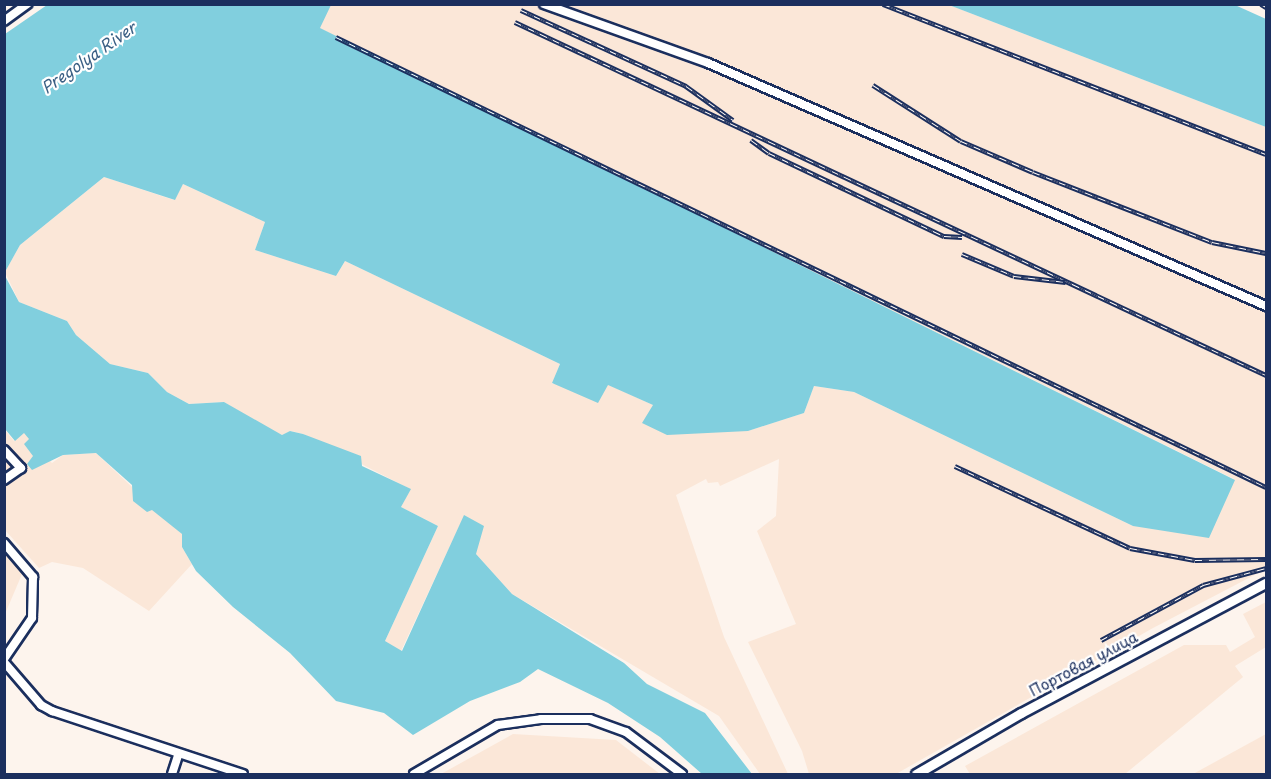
<!DOCTYPE html>
<html>
<head>
<meta charset="utf-8">
<style>
	body { margin:0 }
	#map { position:relative; width:1271px; height:779px; overflow:hidden; background:#fdf4ed; font-family:"Playpen Sans",sans-serif }
	div>[style] { position:absolute }
	.built>* { inset:0; background:#fbe7d8 }
	.water>* { inset:0; background:#81cfde }
	.roads { filter:drop-shadow(2px 0 #1b2f5e) drop-shadow(-2px 0 #1b2f5e) drop-shadow(0 2px #1b2f5e) drop-shadow(0 -2px #1b2f5e) }
	.minor>* { height:8px; margin:-4px; padding:0 4px; transform-origin:4px; border-radius:4px; background:#fff }
	.major>* { height:9px; margin:-4.5px; padding:0 4.5px; transform-origin:4.5px; border-radius:4.5px; background:#fff }
	.rail>* { height:4.5px; margin-top:-2.25px; transform-origin:0; background:repeating-linear-gradient(90deg,#fff 0 7px,#1b2f5e 0 14px); box-sizing:border-box; border-block:2px solid #1b2f5e }
	span { translate:-50% -50%; white-space:nowrap; text-align:center; line-height:1.15; -webkit-text-stroke:4.5px #fff; paint-order:stroke }
	.street-label { font-size:15px; color:#1b2f5e }
	.water-label { font-size:16px; color:#3a5f84; font-style:italic }
	.frame { position:absolute; inset:0; border:6px solid #1b2f5e; pointer-events:none }
</style>
</head>
<body>
<div id="map">
	<div class="built">
		<div style="clip-path:polygon(331px 4px,949px 5px,1266px 127px,1266px 569px,1153px 628px,896px 774px,809px 774px,802px 751px,748px 642px,796px 624px,757px 531px,776px 516px,779px 459px,720px 486px,718px 482px,708px 483px,706px 479px,676px 495px,724px 637px,788px 774px,760px 774px,719px 716px,512px 594px,476px 554px,464px 516px,401px 651px,385px 641px,438px 526px,401px 507px,410px 489px,303px 434px,291px 431px,282px 435px,265px 428px,224px 402px,189px 404px,167px 392px,148px 373px,110px 364px,76px 335px,67px 321px,19px 302px,5px 272px,20px 245px,104px 177px,174px 200px,183px 184px,265px 222px,255px 250px,336px 276px,345px 261px,560px 364px,552px 384px,607px 384px,653px 405px,748px 431px,804px 413px,814px 386px,854px 392px,1133px 526px,1234px 479px,319px 28px)"></div>
		<div style="clip-path:polygon(4px 429px,14px 441px,24px 432px,52px 463px,63px 455px,96px 453px,182px 534px,182px 547px,192px 564px,149px 611px,83px 568px,52px 562px,39px 568px,5px 530px)"></div>
		<div style="clip-path:polygon(5px 553px,22px 574px,5px 614px,4px 614px)"></div>
		<div style="clip-path:polygon(1266px 602px,1266px 647px,1235px 666px,1243px 677px,1125px 774px,970px 774px,965px 766px,1184px 645px,1226px 645px,1230px 652px,1255px 637px,1243px 614px)"></div>
		<div style="clip-path:polygon(513px 734px,616px 740px,660px 774px,441px 774px)"></div>
		<div style="clip-path:polygon(1266px 734px,1266px 774px,1193px 774px)"></div>
	</div>
	<div class="water">
		<div style="clip-path:polygon(47px 5px,331px 5px,320px 28px,1235px 480px,1209px 538px,1133px 526px,854px 392px,814px 386px,804px 413px,748px 431px,667px 435px,642px 423px,653px 405px,608px 385px,598px 403px,552px 383px,560px 364px,345px 261px,336px 276px,255px 250px,265px 222px,183px 184px,175px 200px,104px 177px,20px 245px,5px 272px,5px 34px)"></div>
		<div style="clip-path:polygon(949px 5px,1235px 5px,1266px 19px,1266px 127px)"></div>
		<div style="clip-path:polygon(4px 274px,19px 302px,67px 321px,76px 335px,110px 364px,148px 373px,167px 392px,189px 404px,224px 402px,282px 435px,290px 431px,303px 434px,361px 456px,362px 466px,411px 489px,401px 507px,438px 526px,385px 641px,402px 651px,464px 515px,484px 526px,476px 554px,512px 594px,624px 663px,647px 684px,705px 713px,752px 774px,702px 774px,660px 737px,608px 703px,538px 669px,520px 682px,470px 701px,413px 735px,384px 713px,336px 701px,290px 653px,233px 607px,196px 571px,182px 547px,182px 534px,152px 510px,147px 512px,133px 501px,132px 485px,96px 453px,63px 455px,32px 470px,27px 464px,33px 456px,24px 444px,29px 439px,24px 433px,15px 441px,5px 429px)"></div>
	</div>
	<div class="roads">
		<div class="minor">
			<div style="left:544px;top:4px;width:174px;rotate:19.8deg"></div>
			<div style="left:708px;top:63px;width:609px;rotate:23.53deg"></div>
			<div style="left:4px;top:21px;width:29px;rotate:-36deg"></div>
			<div style="left:4px;top:450px;width:25px;rotate:47deg"></div>
			<div style="left:21px;top:468px;width:21px;rotate:145deg"></div>
			<div style="left:4px;top:543px;width:45px;rotate:49.5deg"></div>
			<div style="left:33px;top:577px;width:41px;rotate:91.4deg"></div>
			<div style="left:32px;top:618px;width:50px;rotate:124.3deg"></div>
			<div style="left:4px;top:662px;width:57px;rotate:49.3deg"></div>
			<div style="left:41px;top:705px;width:13px;rotate:29deg"></div>
			<div style="left:52px;top:711px;width:201px;rotate:18.3deg"></div>
			<div style="left:172px;top:774px;width:20px;rotate:-72deg"></div>
			<div style="left:414px;top:774px;width:97px;rotate:-30.3deg"></div>
			<div style="left:498px;top:725px;width:43px;rotate:-7.9deg"></div>
			<div style="left:541px;top:719px;width:49px"></div>
			<div style="left:590px;top:719px;width:38px;rotate:20deg"></div>
			<div style="left:626px;top:732px;width:70px;rotate:36.9deg"></div>
		</div>
		<div class="major">
			<div style="left:916px;top:774px;width:121px;rotate:-30.2deg"></div>
			<div style="left:1021px;top:713px;width:277px;rotate:-28deg"></div>
		</div>
	</div>
	<div class="rail">
		<div style="left:883px;top:4px;width:411px;rotate:21.4deg"></div>
		<div style="left:1261px;top:4px;width:6px;rotate:31deg"></div>
		<div style="left:521px;top:10px;width:182px;rotate:24.7deg"></div>
		<div style="left:686px;top:86px;width:58px;rotate:35.9deg"></div>
		<div style="left:515px;top:22px;width:830px;rotate:25.18deg"></div>
		<div style="left:336px;top:37px;width:1033px;rotate:25.82deg"></div>
		<div style="left:873px;top:85px;width:104px;rotate:32.5deg"></div>
		<div style="left:961px;top:141px;width:78px;rotate:23.3deg"></div>
		<div style="left:1033px;top:172px;width:192px;rotate:21.4deg"></div>
		<div style="left:1212px;top:242px;width:55px;rotate:11.5deg"></div>
		<div style="left:751px;top:140px;width:22px;rotate:36deg"></div>
		<div style="left:769px;top:153px;width:194px;rotate:25.4deg"></div>
		<div style="left:944px;top:236px;width:18px;rotate:3deg"></div>
		<div style="left:962px;top:254px;width:56px;rotate:22.9deg"></div>
		<div style="left:1014px;top:276px;width:52px;rotate:6.6deg"></div>
		<div style="left:955px;top:466px;width:193px;rotate:25.1deg"></div>
		<div style="left:1130px;top:548px;width:66px;rotate:10.5deg"></div>
		<div style="left:1195px;top:560px;width:71px;rotate:-0.8deg"></div>
		<div style="left:1101px;top:640px;width:116px;rotate:-28.3deg"></div>
		<div style="left:1203px;top:585px;width:65px;rotate:-15.1deg"></div>
	</div>
	<div class="street-label">
		<span style="left:1083px;top:663px;rotate:-28deg">Портовая улица</span>
	</div>
	<div class="water-label">
		<span style="left:88px;top:57px;rotate:-35deg">Pregolya River</span>
	</div>
	<div class="frame"></div>
</div>
</body>
</html>
